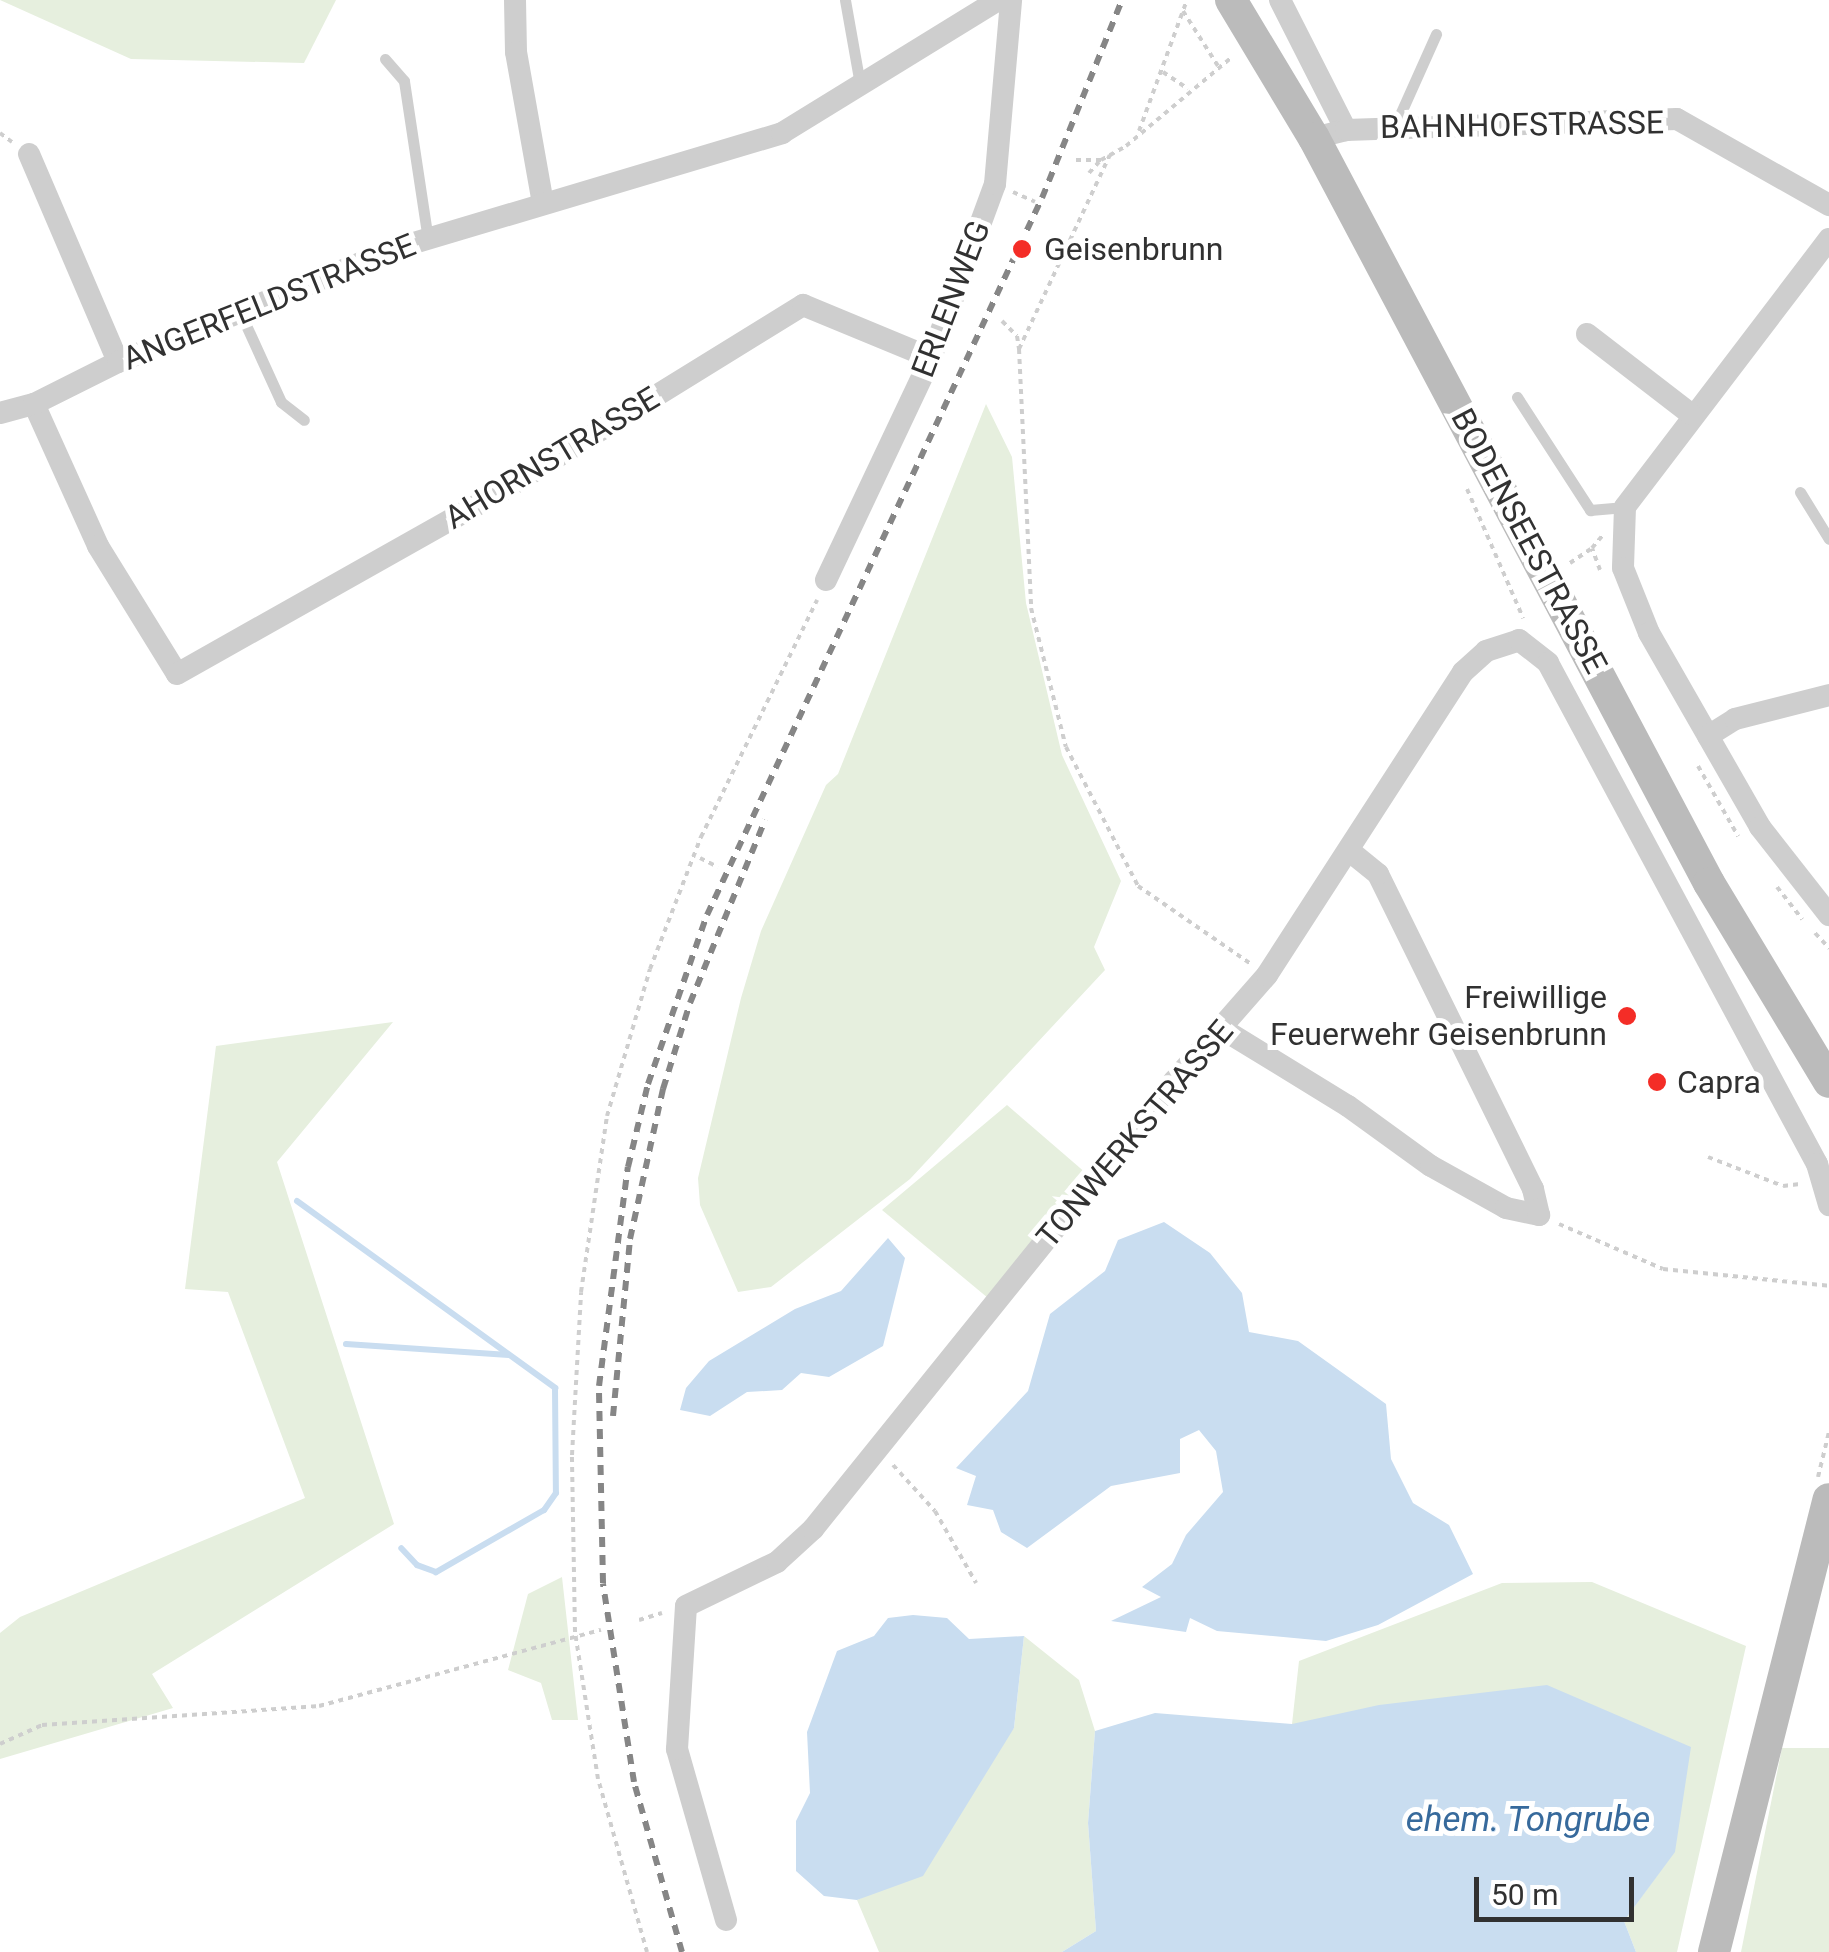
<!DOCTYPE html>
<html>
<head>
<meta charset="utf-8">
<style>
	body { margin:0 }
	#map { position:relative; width:1829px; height:1952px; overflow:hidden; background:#fff; font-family:Roboto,sans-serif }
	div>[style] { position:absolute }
	.green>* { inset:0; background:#e6efde }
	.water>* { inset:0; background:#c9ddf0 }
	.stream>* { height:6px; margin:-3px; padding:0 3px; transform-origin:3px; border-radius:3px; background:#c9ddf0 }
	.path>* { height:4px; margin-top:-2px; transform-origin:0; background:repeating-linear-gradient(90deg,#cecece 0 5px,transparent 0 10px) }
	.lane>* { height:11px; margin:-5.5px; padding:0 5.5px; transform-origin:5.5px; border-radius:5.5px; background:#cecece }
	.street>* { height:22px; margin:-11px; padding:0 11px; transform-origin:11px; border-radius:11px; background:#cecece }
	.secondary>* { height:32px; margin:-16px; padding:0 16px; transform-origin:16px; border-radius:16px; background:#bbb }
	.rail>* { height:6px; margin-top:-3px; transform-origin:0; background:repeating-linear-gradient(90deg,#868686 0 10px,transparent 0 18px) }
	.dots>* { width:28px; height:28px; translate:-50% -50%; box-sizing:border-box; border:5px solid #fff; border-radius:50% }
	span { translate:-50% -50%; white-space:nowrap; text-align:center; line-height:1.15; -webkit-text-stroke:10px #fff; paint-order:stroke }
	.street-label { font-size:32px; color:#313131 }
	.poi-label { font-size:32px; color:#313131 }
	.left { translate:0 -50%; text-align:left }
	.right { translate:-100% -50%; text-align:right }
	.water-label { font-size:35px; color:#376a9c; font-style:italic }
	.scale { position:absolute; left:1474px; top:1877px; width:160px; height:45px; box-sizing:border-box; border:5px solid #313131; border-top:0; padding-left:12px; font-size:30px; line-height:35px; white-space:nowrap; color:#313131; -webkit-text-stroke:8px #fff; paint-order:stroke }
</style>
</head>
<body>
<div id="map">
	<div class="green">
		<div style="clip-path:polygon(0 0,336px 0,304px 63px,131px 59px)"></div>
		<div style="clip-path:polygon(986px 404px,1012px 457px,1026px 603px,1062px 755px,1121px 881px,1094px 947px,1105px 970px,910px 1179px,771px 1287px,738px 1292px,700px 1205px,698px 1178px,741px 998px,761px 931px,826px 785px,838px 774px)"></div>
		<div style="clip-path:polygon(393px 1022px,277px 1162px,394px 1524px,152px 1674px,173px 1708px,0 1759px,0 1633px,20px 1617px,305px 1498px,228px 1292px,185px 1289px,216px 1046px)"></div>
		<div style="clip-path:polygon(1007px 1105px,1087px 1174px,988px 1298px,882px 1210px)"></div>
		<div style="clip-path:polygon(562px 1577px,578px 1720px,552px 1720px,541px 1683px,508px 1670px,528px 1594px)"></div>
		<div style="clip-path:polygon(1592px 1582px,1746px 1646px,1677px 1952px,1636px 1952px,1624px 1921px,1674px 1852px,1292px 1724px,1299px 1661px,1502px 1583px)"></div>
		<div style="clip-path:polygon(1024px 1636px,1079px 1680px,1095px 1731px,1088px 1823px,1096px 1931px,1062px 1952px,879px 1952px,857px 1900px,888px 1886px,1014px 1728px)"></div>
		<div style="clip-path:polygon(1782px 1748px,1829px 1748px,1829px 1952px,1741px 1952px)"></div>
	</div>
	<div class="water">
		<div style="clip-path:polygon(1164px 1222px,1210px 1253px,1242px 1293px,1249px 1332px,1298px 1341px,1386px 1404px,1391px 1459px,1413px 1503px,1449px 1525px,1473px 1574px,1378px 1625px,1326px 1641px,1217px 1631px,1190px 1618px,1186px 1632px,1111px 1621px,1161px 1597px,1142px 1587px,1172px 1564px,1186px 1535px,1223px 1492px,1216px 1451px,1199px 1430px,1180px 1439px,1180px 1473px,1111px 1486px,1027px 1548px,1001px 1532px,993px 1510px,967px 1505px,976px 1476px,956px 1468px,1028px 1391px,1050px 1314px,1105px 1271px,1118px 1240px)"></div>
		<div style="clip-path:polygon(888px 1238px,905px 1258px,883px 1346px,829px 1377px,801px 1373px,782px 1390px,747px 1392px,710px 1416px,680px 1410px,686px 1388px,709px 1361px,795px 1309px,841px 1291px)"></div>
		<div style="clip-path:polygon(913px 1615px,947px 1618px,969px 1639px,1024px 1636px,1014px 1728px,923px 1876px,857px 1900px,824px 1896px,796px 1871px,796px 1821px,810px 1793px,807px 1732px,837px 1651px,874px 1636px,888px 1618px)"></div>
		<div style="clip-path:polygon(1547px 1685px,1691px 1747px,1675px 1852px,1624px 1921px,1636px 1952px,1062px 1952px,1096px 1931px,1088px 1823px,1095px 1731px,1155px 1713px,1292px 1724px,1379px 1705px)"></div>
	</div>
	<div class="stream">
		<div style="left:297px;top:1201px;width:319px;rotate:35.9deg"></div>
		<div style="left:555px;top:1388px;width:105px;rotate:89.5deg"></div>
		<div style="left:556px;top:1493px;width:21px;rotate:125deg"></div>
		<div style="left:544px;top:1510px;width:125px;rotate:150.1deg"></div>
		<div style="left:436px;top:1572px;width:20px;rotate:-160deg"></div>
		<div style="left:417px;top:1565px;width:23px;rotate:-133deg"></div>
		<div style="left:346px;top:1344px;width:163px;rotate:3.9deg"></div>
	</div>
	<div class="path">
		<div style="left:1183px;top:11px;width:65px;rotate:57.5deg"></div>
		<div style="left:1163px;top:72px;width:30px;rotate:34deg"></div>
		<div style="left:1139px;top:131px;width:140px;rotate:-69.9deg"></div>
		<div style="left:0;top:133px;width:15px;rotate:37deg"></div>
		<div style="left:1076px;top:160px;width:25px"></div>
		<div style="left:1101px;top:160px;width:29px;rotate:-29deg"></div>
		<div style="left:1126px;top:146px;width:138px;rotate:-40deg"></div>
		<div style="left:1089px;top:173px;width:15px;rotate:-48deg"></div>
		<div style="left:1013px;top:192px;width:24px;rotate:24deg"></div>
		<div style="left:1002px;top:321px;width:21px;rotate:45deg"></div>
		<div style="left:1017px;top:336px;width:13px;rotate:81deg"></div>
		<div style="left:1019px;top:349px;width:259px;rotate:87.3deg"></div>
		<div style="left:1031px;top:608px;width:143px;rotate:75.9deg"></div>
		<div style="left:1066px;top:747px;width:157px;rotate:62.6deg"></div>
		<div style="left:1138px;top:886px;width:137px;rotate:34.6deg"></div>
		<div style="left:1019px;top:349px;width:214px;rotate:-64.9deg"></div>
		<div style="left:1467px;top:489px;width:141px;rotate:66.5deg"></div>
		<div style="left:1570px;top:563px;width:25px;rotate:-34deg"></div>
		<div style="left:1600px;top:570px;width:23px;rotate:-110deg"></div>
		<div style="left:1592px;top:548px;width:17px;rotate:-50deg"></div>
		<div style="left:1698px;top:766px;width:81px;rotate:60.3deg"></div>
		<div style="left:700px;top:858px;width:20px;rotate:27deg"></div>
		<div style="left:1777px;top:887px;width:41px;rotate:52deg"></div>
		<div style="left:1815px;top:933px;width:21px;rotate:47deg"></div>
		<div style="left:1708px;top:1157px;width:80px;rotate:21.1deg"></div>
		<div style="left:1783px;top:1186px;width:17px;rotate:-7deg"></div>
		<div style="left:1559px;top:1224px;width:113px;rotate:23.4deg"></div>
		<div style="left:1663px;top:1269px;width:167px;rotate:5.8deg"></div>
		<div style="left:893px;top:1465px;width:62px;rotate:47.6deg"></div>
		<div style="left:935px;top:1511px;width:83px;rotate:60.3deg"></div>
		<div style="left:1818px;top:1477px;width:46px;rotate:-76.3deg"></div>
		<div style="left:639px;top:1620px;width:24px;rotate:-17deg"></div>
		<div style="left:0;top:1744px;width:46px;rotate:-24.3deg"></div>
		<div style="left:42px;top:1725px;width:278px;rotate:-3.9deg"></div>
		<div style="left:319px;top:1706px;width:292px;rotate:-15.1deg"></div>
		<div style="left:647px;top:1952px;width:180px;rotate:-105.8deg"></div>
		<div style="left:598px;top:1779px;width:149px;rotate:-98.9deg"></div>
		<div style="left:575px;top:1632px;width:177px;rotate:-91deg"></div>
		<div style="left:572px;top:1455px;width:163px;rotate:-86.8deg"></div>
		<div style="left:581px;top:1292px;width:178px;rotate:-81.6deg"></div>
		<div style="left:607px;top:1116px;width:153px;rotate:-73.7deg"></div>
		<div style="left:650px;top:969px;width:142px;rotate:-68.9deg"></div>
		<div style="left:701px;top:837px;width:264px;rotate:-63.9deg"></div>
	</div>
	<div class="lane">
		<div style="left:845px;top:0;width:85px;rotate:79.9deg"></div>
		<div style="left:385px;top:59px;width:29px;rotate:49deg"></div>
		<div style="left:404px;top:81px;width:160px;rotate:81.4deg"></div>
		<div style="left:1394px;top:128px;width:103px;rotate:-65.9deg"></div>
		<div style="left:240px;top:312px;width:99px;rotate:65.5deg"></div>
		<div style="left:281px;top:402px;width:29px;rotate:38deg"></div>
		<div style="left:1517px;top:397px;width:135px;rotate:57.1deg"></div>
		<div style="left:1590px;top:510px;width:35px;rotate:-5deg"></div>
		<div style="left:1800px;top:492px;width:55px;rotate:58.3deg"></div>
	</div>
	<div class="street">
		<div style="left:515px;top:0;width:52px;rotate:88.9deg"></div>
		<div style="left:516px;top:52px;width:154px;rotate:79.9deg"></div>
		<div style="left:1280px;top:0;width:146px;rotate:63.1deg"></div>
		<div style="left:1314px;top:138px;width:33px;rotate:-14deg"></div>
		<div style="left:1346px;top:130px;width:331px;rotate:-1.9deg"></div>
		<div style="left:1677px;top:119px;width:175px;rotate:29.5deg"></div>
		<div style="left:29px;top:154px;width:226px;rotate:66.8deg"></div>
		<div style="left:1829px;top:239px;width:337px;rotate:127.3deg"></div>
		<div style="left:1625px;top:507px;width:61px;rotate:91.9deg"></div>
		<div style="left:1623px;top:568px;width:70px;rotate:68.2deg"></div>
		<div style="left:1649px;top:633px;width:224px;rotate:60.2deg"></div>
		<div style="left:1760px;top:827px;width:112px;rotate:51.9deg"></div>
		<div style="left:1587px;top:334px;width:131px;rotate:37.6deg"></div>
		<div style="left:34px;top:404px;width:156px;rotate:65.7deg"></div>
		<div style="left:98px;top:546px;width:150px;rotate:58.3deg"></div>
		<div style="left:177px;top:674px;width:367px;rotate:-29.4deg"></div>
		<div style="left:497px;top:494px;width:360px;rotate:-31.7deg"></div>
		<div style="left:803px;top:305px;width:139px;rotate:22.5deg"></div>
		<div style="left:0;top:413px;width:35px;rotate:-15deg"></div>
		<div style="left:34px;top:404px;width:94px;rotate:-26.6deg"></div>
		<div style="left:118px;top:362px;width:301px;rotate:-22.2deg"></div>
		<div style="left:397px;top:248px;width:402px;rotate:-16.6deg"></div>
		<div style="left:782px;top:133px;width:254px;rotate:-31.6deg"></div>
		<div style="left:826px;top:580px;width:246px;rotate:-64.7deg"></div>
		<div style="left:931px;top:358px;width:185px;rotate:-69.8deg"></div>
		<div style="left:995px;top:184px;width:185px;rotate:-85deg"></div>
		<div style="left:1708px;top:736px;width:32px;rotate:-32deg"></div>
		<div style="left:1735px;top:719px;width:97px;rotate:-14.3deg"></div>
		<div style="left:1224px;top:1030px;width:145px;rotate:31.5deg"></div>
		<div style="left:1348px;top:1106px;width:102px;rotate:35.9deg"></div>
		<div style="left:1431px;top:1166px;width:86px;rotate:29.2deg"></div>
		<div style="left:1506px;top:1208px;width:34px;rotate:12deg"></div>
		<div style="left:1539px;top:1215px;width:27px;rotate:-103deg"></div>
		<div style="left:1533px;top:1189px;width:351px;rotate:-116.2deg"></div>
		<div style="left:1378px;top:874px;width:36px;rotate:-141deg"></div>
		<div style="left:726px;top:1920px;width:178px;rotate:-106deg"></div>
		<div style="left:677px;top:1749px;width:143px;rotate:-86.4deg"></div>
		<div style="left:686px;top:1606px;width:101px;rotate:-25.8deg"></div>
		<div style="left:777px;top:1562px;width:49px;rotate:-42.5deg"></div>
		<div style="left:813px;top:1529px;width:575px;rotate:-51.14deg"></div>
		<div style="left:1174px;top:1081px;width:141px;rotate:-48.7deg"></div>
		<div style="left:1267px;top:975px;width:361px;rotate:-57.1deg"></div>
		<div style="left:1463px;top:672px;width:31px;rotate:-42deg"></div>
		<div style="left:1486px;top:651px;width:35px;rotate:-18deg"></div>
		<div style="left:1519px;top:640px;width:37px;rotate:38deg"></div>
		<div style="left:1548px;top:663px;width:569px;rotate:61.77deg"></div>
		<div style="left:1817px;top:1164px;width:43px;rotate:73.7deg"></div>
	</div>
	<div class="secondary">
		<div style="left:1231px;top:0;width:161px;rotate:59deg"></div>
		<div style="left:1314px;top:138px;width:843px;rotate:62.07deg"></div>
		<div style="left:1709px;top:883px;width:232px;rotate:58.9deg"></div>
		<div style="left:1714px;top:1952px;width:467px;rotate:-75.8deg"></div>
	</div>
	<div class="rail">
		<div style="left:613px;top:1416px;width:178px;rotate:-84.5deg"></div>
		<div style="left:630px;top:1239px;width:154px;rotate:-77.6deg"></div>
		<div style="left:663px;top:1089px;width:90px;rotate:-72.6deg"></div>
		<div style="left:690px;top:1003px;width:198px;rotate:-67.7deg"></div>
		<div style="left:682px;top:1952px;width:177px;rotate:-105.8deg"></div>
		<div style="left:634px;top:1782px;width:201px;rotate:-98.9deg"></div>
		<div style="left:603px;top:1583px;width:197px;rotate:-91.2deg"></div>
		<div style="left:599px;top:1386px;width:221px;rotate:-82.5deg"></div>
		<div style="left:628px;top:1167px;width:85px;rotate:-76.5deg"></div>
		<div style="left:648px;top:1084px;width:179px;rotate:-70.8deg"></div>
		<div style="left:707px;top:915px;width:791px;rotate:-64.96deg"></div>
		<div style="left:1042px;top:198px;width:214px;rotate:-68deg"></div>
	</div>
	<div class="dots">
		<div style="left:1022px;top:249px;background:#f42d27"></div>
		<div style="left:1627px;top:1016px;background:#f42d27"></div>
		<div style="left:1657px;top:1082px;background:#f42d27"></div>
	</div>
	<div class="street-label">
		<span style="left:1522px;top:125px;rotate:-1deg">BAHNHOFSTRASSE</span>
		<span style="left:951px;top:299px;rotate:-69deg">ERLENWEG</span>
		<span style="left:269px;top:302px;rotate:-22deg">ANGERFELDSTRASSE</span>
		<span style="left:552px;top:458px;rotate:-31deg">AHORNSTRASSE</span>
		<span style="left:1529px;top:541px;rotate:62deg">BODENSEESTRASSE</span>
		<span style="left:1135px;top:1134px;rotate:-50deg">TONWERKSTRASSE</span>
	</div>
	<div class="poi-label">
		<span class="left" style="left:1044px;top:249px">Geisenbrunn</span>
		<span class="right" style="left:1607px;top:1016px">Freiwillige<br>Feuerwehr Geisenbrunn</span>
		<span class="left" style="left:1677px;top:1082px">Capra</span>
	</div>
	<div class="water-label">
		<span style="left:1528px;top:1820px">ehem. Tongrube</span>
	</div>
	<div class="scale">50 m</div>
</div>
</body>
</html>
